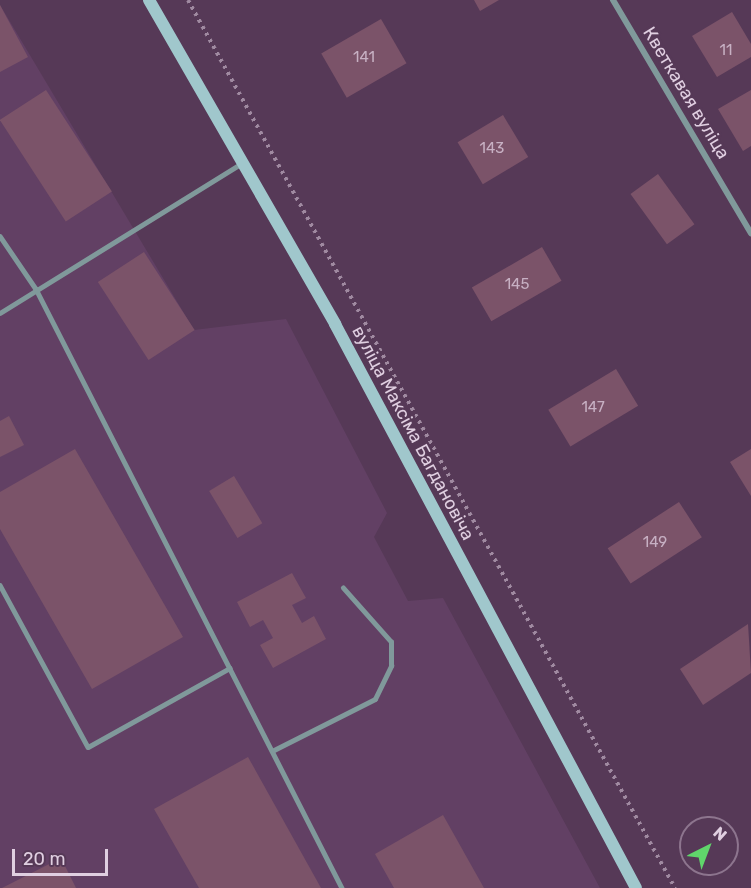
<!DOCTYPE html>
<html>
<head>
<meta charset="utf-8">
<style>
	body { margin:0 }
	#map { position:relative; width:751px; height:888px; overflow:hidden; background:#563957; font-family:Rubik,sans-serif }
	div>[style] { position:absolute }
	.built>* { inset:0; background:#624064 }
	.building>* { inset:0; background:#7b5369; transform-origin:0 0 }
	.path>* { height:4px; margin-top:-2px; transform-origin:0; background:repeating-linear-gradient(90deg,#a08aa1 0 3px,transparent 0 7.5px) }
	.service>* { height:4.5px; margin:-2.25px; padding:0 2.25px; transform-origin:2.25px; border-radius:2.25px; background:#80999b }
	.minor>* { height:6px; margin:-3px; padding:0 3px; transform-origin:3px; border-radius:3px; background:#80999b }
	.secondary>* { height:12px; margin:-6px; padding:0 6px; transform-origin:6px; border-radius:6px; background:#a0c7cc }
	span { translate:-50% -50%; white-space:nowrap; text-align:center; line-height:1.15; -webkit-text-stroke:5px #563957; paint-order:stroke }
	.number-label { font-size:15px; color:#c7b0c3 }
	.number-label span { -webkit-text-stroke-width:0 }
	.street-label { font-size:18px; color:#e0cfe1 }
	.north { position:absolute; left:679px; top:816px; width:60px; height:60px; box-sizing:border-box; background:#563957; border:2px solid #8d758e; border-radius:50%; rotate:42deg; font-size:16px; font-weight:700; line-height:24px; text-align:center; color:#e0cfe1 }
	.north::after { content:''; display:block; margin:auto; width:21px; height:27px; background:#60d56b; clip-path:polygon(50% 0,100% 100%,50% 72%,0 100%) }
	.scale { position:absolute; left:12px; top:849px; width:96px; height:27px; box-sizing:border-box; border:3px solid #e0cfe1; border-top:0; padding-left:8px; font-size:18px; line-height:21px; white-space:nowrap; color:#e0cfe1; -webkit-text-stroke:4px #563957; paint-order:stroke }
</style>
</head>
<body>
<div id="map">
	<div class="built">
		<div style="clip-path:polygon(0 5px,194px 330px,286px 319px,387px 513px,374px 537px,408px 601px,443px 598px,600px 888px,0 888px)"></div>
	</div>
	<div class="building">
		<div style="clip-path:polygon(474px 0,499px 0,480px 11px)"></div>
		<div style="clip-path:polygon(0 5px,28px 57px,0 72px)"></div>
		<div style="clip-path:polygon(732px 12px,751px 44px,751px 57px,717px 77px,692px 36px)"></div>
		<div style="left:381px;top:19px;width:51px;height:69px;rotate:60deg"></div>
		<div style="left:46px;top:90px;width:121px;height:55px;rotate:57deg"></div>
		<div style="clip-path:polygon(751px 90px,751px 146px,743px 151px,718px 109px)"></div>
		<div style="left:503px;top:115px;width:49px;height:53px;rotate:59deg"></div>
		<div style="left:658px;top:174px;width:62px;height:34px;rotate:54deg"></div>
		<div style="left:542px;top:247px;width:39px;height:81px;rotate:60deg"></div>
		<div style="left:144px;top:252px;width:93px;height:55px;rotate:57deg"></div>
		<div style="left:616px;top:369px;width:43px;height:79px;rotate:59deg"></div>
		<div style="clip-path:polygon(9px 416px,24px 445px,0 457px,0 421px)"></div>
		<div style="clip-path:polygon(75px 449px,183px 637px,92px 689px,0 529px,0 492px)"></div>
		<div style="clip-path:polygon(751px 449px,751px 496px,730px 462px)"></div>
		<div style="left:234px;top:476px;width:55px;height:29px;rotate:59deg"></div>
		<div style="left:679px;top:502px;width:42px;height:85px;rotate:57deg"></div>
		<div style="clip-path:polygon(292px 573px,306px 598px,292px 605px,302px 623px,314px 616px,326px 639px,273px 668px,260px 645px,273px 638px,263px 620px,250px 627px,237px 602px)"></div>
		<div style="clip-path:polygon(748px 624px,751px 673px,703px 705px,680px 669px)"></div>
		<div style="clip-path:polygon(248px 757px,321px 888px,199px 888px,154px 809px)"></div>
		<div style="clip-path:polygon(443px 815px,484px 888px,394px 888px,375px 854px)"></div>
		<div style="clip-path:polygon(61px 858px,76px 888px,2px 888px)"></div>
	</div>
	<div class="path">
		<div style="left:188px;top:0;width:1013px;rotate:61.26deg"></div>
	</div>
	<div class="service">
		<div style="left:0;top:236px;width:64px;rotate:55.8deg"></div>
		<div style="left:36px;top:289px;width:673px;rotate:62.94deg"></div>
		<div style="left:0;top:313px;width:285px;rotate:-31.8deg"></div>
		<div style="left:0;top:585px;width:184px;rotate:61.5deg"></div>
		<div style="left:88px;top:747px;width:162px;rotate:-29.1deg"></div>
		<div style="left:272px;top:751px;width:115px;rotate:-26.8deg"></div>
		<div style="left:375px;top:699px;width:37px;rotate:-64deg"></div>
		<div style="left:391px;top:666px;width:24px;rotate:-90deg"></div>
		<div style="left:391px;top:642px;width:72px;rotate:-131.6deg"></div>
	</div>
	<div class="minor">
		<div style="left:613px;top:0;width:271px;rotate:59.4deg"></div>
	</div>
	<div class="secondary">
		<div style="left:149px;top:0;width:374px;rotate:60.1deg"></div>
		<div style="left:335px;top:324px;width:639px;rotate:61.91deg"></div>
	</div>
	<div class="number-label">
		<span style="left:726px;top:51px">11</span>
		<span style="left:364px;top:58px">141</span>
		<span style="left:492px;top:149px">143</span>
		<span style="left:517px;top:285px">145</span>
		<span style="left:593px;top:408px">147</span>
		<span style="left:655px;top:543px">149</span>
	</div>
	<div class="street-label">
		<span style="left:686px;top:93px;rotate:59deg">Кветкавая вуліца</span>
		<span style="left:413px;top:433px;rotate:62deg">вуліца Максіма Багдановіча</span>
	</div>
	<div class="north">N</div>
	<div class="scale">20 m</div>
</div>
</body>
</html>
